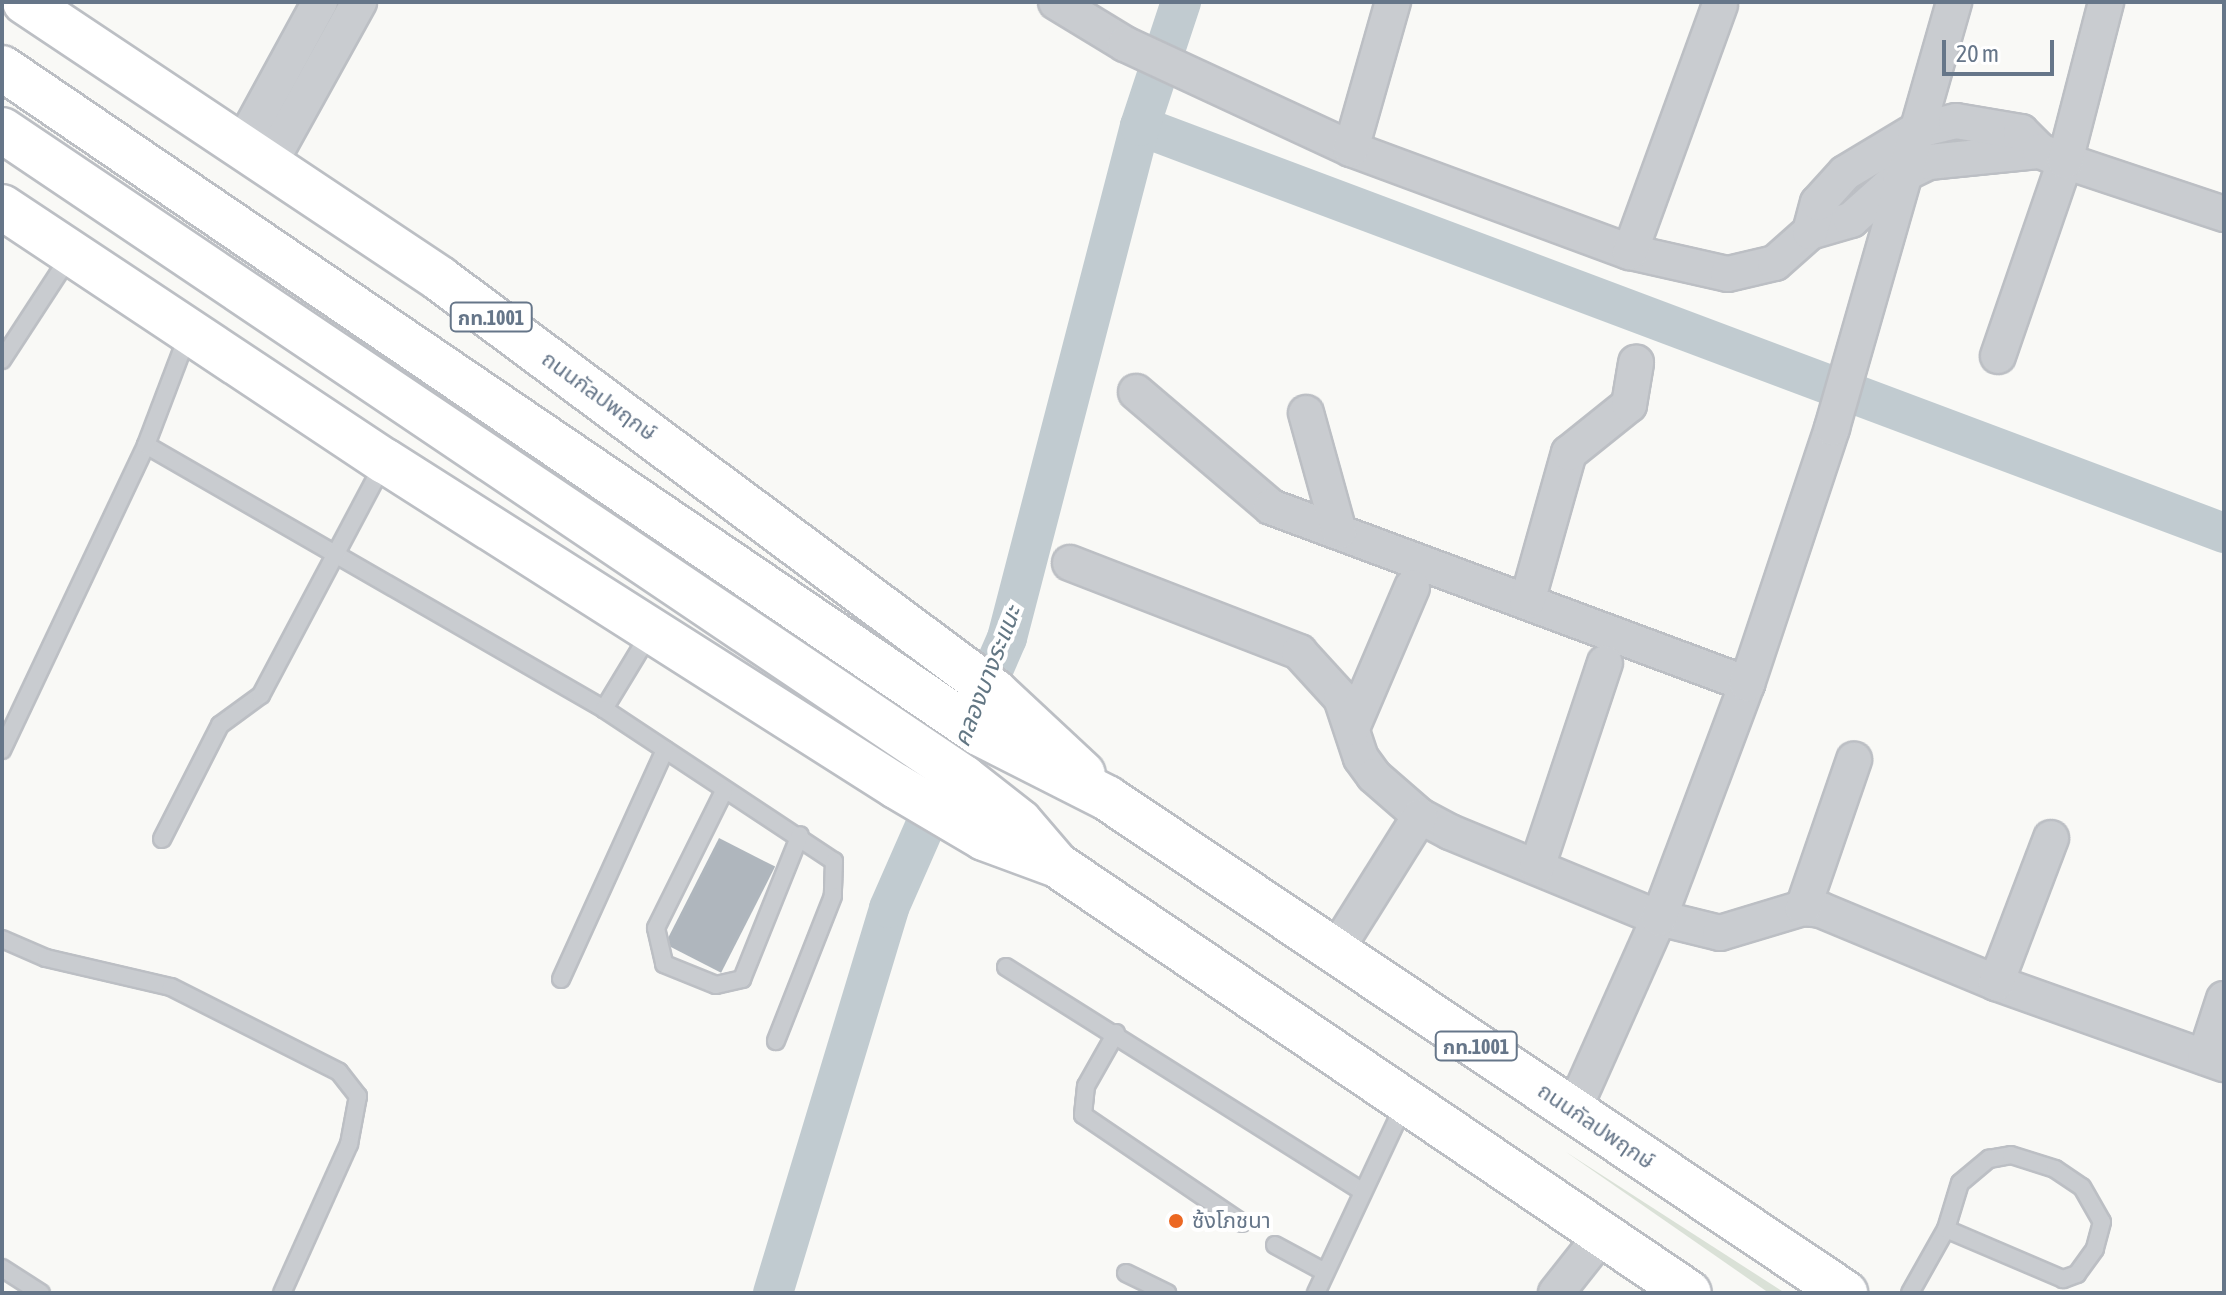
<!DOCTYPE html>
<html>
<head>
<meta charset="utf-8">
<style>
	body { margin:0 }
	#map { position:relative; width:2226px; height:1295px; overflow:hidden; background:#f9f9f6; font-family:"Asap Condensed","Noto Sans Thai",sans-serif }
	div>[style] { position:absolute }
	.green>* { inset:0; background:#dae1d7 }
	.canal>* { height:40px; margin:-20px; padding:0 20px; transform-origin:20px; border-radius:20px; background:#c1cbd0 }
	.building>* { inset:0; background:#afb6bd; transform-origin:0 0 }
	.roads { filter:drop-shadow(2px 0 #bcbfc4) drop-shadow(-2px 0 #bcbfc4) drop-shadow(0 2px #bcbfc4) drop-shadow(0 -2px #bcbfc4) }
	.lane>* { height:16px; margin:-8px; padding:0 8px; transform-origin:8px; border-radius:8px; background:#c9ccd0 }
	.street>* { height:34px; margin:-17px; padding:0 17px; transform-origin:17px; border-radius:17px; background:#c9ccd0 }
	.primary>* { height:44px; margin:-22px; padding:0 22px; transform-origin:22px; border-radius:22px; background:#fff }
	.dots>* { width:22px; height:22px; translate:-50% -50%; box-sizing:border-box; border:4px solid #fff; border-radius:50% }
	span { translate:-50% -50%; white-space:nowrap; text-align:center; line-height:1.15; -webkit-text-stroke:8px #fff; paint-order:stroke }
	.shield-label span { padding:2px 6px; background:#fff; border:2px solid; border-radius:6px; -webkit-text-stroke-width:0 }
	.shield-label { font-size:20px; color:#667689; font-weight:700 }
	.street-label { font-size:22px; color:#667689 }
	.poi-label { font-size:22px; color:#667689 }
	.left { translate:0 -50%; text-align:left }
	.water-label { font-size:24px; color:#637784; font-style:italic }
	.frame { position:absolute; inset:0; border:4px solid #667689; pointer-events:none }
	.scale { position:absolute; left:1942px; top:40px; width:112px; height:36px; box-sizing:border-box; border:4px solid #667689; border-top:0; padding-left:10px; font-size:24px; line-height:28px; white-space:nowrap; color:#667689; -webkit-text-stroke:6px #fff; paint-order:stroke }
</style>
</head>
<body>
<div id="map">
	<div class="green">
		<div style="clip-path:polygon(1566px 1152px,1785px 1293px,1769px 1293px)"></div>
	</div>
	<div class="canal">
		<div style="left:1140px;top:126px;width:1158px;rotate:20.58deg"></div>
		<div style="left:973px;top:716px;width:85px;rotate:-66.4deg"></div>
		<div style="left:1007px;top:638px;width:529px;rotate:-75.44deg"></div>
		<div style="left:1140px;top:126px;width:131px;rotate:-71.7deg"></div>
		<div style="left:773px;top:1293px;width:402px;rotate:-73.2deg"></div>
		<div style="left:889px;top:908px;width:142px;rotate:-66.3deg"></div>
	</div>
	<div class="building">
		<div style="left:719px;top:838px;width:63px;height:119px;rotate:27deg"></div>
	</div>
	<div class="roads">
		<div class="lane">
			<div style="left:2px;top:360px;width:126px;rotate:-56.9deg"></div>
			<div style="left:146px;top:445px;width:529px;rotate:29.96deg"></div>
			<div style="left:650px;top:633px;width:89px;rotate:121.2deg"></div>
			<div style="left:604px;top:709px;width:276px;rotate:33.5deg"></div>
			<div style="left:834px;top:861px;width:35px;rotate:92deg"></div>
			<div style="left:833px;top:896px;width:156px;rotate:111.5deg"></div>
			<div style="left:2px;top:750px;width:337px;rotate:-64.7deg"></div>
			<div style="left:146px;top:445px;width:121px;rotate:-69.2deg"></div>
			<div style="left:724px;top:791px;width:153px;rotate:116.4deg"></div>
			<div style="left:656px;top:928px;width:37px;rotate:77deg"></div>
			<div style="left:664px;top:964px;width:56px;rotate:22deg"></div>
			<div style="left:716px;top:985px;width:27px;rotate:-13deg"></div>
			<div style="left:742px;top:979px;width:155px;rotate:-68.1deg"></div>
			<div style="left:162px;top:839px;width:128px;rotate:-63deg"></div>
			<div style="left:220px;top:725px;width:51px;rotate:-36.2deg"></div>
			<div style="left:261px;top:695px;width:263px;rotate:-62.1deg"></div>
			<div style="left:2px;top:939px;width:48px;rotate:23.4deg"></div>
			<div style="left:46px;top:958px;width:128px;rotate:13.1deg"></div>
			<div style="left:171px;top:987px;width:188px;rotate:26.8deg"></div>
			<div style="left:339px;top:1072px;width:31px;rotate:52deg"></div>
			<div style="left:358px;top:1096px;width:49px;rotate:100.6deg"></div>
			<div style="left:349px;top:1144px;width:163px;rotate:114.2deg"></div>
			<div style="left:1006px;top:967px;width:421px;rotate:32.2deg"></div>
			<div style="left:561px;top:979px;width:252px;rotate:-65.6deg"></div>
			<div style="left:1116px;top:1033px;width:61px;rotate:119.5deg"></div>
			<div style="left:1086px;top:1086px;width:29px;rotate:96deg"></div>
			<div style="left:1083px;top:1115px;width:192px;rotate:34.2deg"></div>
			<div style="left:1275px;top:1245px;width:57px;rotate:28.4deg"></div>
			<div style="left:2px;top:1268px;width:46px;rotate:32.7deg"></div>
			<div style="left:1126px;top:1273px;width:46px;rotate:26deg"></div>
			<div style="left:1316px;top:1293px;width:210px;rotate:-64.9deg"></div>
			<div style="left:1910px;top:1293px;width:73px;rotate:-60.6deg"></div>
			<div style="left:1946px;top:1229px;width:48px;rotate:-73.1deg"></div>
			<div style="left:1960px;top:1183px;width:38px;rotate:-40deg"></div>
			<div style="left:1989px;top:1159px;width:22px;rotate:-10deg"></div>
			<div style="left:2011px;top:1155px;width:46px;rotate:17.7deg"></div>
			<div style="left:2055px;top:1169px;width:32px;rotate:34deg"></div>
			<div style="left:2082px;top:1187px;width:40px;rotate:60.3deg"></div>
			<div style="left:2102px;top:1222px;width:28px;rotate:105deg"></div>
			<div style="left:2095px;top:1249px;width:31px;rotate:126deg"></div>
			<div style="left:2077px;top:1274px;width:15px;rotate:160deg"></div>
			<div style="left:2063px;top:1279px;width:127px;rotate:-156.9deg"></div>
		</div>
		<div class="street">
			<div style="left:1056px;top:2px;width:81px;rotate:31.3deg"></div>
			<div style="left:1125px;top:44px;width:249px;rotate:24.9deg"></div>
			<div style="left:1351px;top:149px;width:297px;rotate:20.3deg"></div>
			<div style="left:1630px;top:252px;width:100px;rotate:12.7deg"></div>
			<div style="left:1728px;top:274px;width:48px;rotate:-13.2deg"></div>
			<div style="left:1775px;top:263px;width:47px;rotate:-41.5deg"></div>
			<div style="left:1810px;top:232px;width:43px;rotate:-16.3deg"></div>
			<div style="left:1851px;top:220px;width:66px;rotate:-41.9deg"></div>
			<div style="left:1900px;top:176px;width:32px;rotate:-26deg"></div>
			<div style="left:1929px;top:162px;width:112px;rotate:-5.7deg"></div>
			<div style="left:243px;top:143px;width:161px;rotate:-61.4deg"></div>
			<div style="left:1351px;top:149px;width:153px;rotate:-74.1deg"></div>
			<div style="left:271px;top:161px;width:182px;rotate:-61deg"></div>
			<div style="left:1810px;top:232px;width:30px;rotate:-75deg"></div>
			<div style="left:1818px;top:203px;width:40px;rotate:-48deg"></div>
			<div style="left:1845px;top:173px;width:82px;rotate:-31deg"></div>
			<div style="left:1915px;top:131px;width:42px;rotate:-13.7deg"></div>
			<div style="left:1956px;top:121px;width:66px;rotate:9.6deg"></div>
			<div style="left:2021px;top:132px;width:27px;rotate:45deg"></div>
			<div style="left:2040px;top:151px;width:27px;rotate:22deg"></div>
			<div style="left:2065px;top:161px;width:168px;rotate:18.4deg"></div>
			<div style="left:1630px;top:252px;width:263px;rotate:-70deg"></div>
			<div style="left:1998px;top:356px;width:206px;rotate:-71deg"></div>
			<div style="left:2065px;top:161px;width:164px;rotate:-75.5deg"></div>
			<div style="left:1136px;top:392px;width:177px;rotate:40.4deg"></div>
			<div style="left:1271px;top:507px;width:508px;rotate:20.4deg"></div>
			<div style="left:1306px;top:413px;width:123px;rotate:74.5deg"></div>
			<div style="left:1070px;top:563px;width:246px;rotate:21.2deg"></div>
			<div style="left:1299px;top:652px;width:62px;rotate:47.6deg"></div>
			<div style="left:1341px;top:698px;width:63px;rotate:71.6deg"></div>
			<div style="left:1361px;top:758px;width:22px;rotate:54deg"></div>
			<div style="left:1374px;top:776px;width:61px;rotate:41deg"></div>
			<div style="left:1420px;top:816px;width:34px;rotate:28deg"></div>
			<div style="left:1450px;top:832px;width:226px;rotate:22.4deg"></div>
			<div style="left:1659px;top:918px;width:63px;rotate:13.8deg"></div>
			<div style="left:1720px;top:933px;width:87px;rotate:-16.8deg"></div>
			<div style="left:1803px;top:908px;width:18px;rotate:6deg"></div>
			<div style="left:1821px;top:910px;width:190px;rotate:22.6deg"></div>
			<div style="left:1996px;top:983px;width:242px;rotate:19.6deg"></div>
			<div style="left:1527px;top:602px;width:155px;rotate:-74.3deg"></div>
			<div style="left:1569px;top:453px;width:77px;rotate:-38.7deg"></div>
			<div style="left:1629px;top:405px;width:43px;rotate:-80.5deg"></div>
			<div style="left:1352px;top:728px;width:153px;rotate:-66.9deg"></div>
			<div style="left:1537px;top:867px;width:215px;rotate:-71.6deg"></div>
			<div style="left:1803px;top:908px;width:157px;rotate:-71deg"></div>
			<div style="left:1336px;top:950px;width:158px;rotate:-57.9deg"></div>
			<div style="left:1996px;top:983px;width:155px;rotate:-69.2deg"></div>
			<div style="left:2205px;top:1057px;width:61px;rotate:-71.9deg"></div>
			<div style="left:1573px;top:1111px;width:211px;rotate:-66deg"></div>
			<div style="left:1659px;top:918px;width:250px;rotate:-69.4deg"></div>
			<div style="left:1747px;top:684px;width:270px;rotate:-71.6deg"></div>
			<div style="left:1832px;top:428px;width:443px;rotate:-74deg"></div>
			<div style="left:1556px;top:1293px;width:74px;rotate:-51.6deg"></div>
		</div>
		<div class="primary">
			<div style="left:25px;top:2px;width:499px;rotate:33.7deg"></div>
			<div style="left:440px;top:279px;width:692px;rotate:36.65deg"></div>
			<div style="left:995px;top:692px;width:120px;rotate:43deg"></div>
			<div style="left:2px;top:68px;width:1182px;rotate:34.24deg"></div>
			<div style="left:979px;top:733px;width:144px;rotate:26.9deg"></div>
			<div style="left:1107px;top:798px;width:889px;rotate:33.85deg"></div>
			<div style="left:2px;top:130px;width:1160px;rotate:33.96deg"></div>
			<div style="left:964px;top:778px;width:71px;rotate:38.2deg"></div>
			<div style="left:1020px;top:822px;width:55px;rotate:49.4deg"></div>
			<div style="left:2px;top:207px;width:460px;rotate:33.6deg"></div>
			<div style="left:385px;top:461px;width:606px;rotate:32.46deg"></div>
			<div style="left:896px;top:786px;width:102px;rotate:30.6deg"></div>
			<div style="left:984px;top:838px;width:78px;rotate:20.3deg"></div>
			<div style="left:1057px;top:865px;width:763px;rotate:34.11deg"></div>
		</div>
	</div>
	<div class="dots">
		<div style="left:1176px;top:1221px;background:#ec6823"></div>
	</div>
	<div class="shield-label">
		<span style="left:491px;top:317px">กท.1001</span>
		<span style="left:1476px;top:1046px">กท.1001</span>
	</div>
	<div class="street-label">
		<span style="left:599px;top:396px;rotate:36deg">ถนนกัลปพฤกษ์</span>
		<span style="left:1596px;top:1126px;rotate:34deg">ถนนกัลปพฤกษ์</span>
	</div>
	<div class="poi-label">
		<span class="left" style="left:1192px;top:1221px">ซ้งโภชนา</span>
	</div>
	<div class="water-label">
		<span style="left:987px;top:676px;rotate:-69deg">คลองบางระแนะ</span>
	</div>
	<div class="frame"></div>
	<div class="scale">20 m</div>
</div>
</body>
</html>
